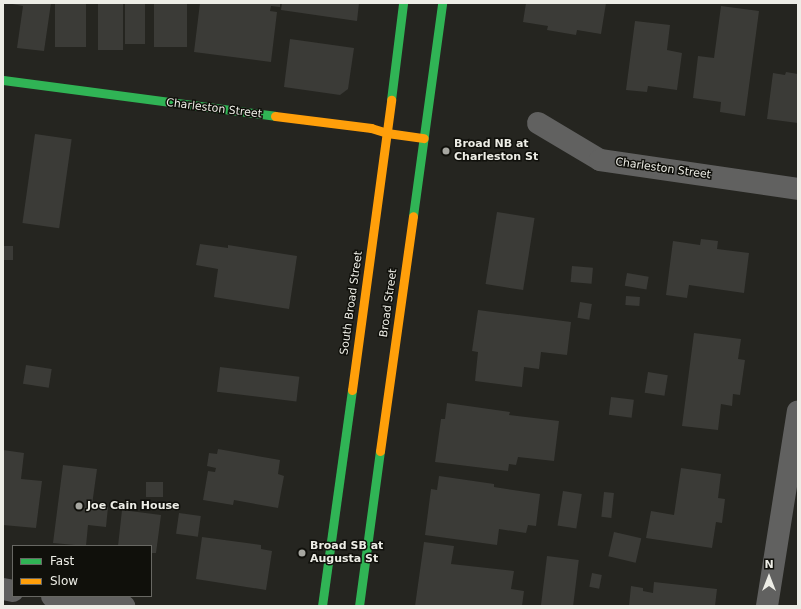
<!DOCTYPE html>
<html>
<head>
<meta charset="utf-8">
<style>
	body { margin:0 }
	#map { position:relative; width:801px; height:609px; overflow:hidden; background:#252520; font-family:"DejaVu Sans",sans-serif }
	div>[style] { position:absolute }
	.building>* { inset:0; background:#3b3b37; transform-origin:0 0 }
	.street>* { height:22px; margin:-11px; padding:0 11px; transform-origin:11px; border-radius:11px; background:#616160 }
	.fast>* { height:9px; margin:-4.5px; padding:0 4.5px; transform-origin:4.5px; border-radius:4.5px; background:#30b455 }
	.slow>* { height:9px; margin:-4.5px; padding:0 4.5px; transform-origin:4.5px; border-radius:4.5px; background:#ff9f0a }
	.dots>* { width:11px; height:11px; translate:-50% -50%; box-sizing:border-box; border:2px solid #10100b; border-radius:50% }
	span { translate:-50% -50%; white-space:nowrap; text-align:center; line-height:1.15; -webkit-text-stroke:3px #10100b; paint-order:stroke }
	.street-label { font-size:11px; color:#edede6 }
	.poi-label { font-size:11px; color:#edede6; font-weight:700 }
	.left { translate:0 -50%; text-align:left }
	.frame { position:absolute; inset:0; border:4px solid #edede6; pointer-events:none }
	.legend { position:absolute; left:12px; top:545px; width:140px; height:52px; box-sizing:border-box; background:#10100b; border:1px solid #686863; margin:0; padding:5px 7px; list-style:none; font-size:12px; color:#edede6 }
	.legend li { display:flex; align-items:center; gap:8px; height:20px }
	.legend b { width:20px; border:1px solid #686863 }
	.north { position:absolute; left:749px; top:557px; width:40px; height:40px; -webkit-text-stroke:3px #10100b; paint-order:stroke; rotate:0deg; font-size:11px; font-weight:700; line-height:16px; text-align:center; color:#edede6 }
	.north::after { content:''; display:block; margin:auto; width:14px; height:18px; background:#edede6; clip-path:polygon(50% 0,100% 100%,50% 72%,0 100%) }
</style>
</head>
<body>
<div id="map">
	<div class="building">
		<div style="clip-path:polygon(7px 3px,51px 3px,44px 51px,17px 48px,23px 6px)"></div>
		<div style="left:55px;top:3px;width:31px;height:44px"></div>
		<div style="left:98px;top:3px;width:25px;height:47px"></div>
		<div style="left:125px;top:3px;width:20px;height:41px"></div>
		<div style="left:154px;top:3px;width:33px;height:44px"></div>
		<div style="clip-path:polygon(200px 3px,280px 3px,280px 7px,271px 6px,270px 11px,277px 12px,271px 62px,194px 52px)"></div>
		<div style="clip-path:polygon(282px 3px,359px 3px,357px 21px,281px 10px)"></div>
		<div style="clip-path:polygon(526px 3px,606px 3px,601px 34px,577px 30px,576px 35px,547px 30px,548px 26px,523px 22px)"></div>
		<div style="clip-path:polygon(721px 6px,759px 11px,745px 116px,720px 112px,721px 102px,693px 98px,698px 56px,714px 58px)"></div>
		<div style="clip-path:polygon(635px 21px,670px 25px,667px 50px,682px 53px,677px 90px,648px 86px,647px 92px,626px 90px)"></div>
		<div style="clip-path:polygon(290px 39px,354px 48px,348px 89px,340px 95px,284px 87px)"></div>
		<div style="clip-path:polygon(786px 72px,798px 74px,798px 123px,767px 119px,773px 73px,785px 75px)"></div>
		<div style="left:35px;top:134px;width:37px;height:90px;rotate:8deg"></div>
		<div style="left:497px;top:212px;width:38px;height:73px;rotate:9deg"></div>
		<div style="clip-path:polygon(701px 239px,718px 241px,717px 249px,749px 253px,744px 293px,689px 285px,687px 298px,666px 295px,673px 241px,700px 245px)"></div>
		<div style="clip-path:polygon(200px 244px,228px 248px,228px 245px,297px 256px,289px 309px,214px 297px,218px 269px,196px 265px)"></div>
		<div style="left:3px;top:246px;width:10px;height:14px"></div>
		<div style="left:572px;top:266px;width:21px;height:16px;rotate:5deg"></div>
		<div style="left:627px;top:273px;width:22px;height:13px;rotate:10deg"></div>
		<div style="left:626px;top:296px;width:14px;height:9px;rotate:4deg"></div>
		<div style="left:580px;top:302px;width:12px;height:16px;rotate:9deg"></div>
		<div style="clip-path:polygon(478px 310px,571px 322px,567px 355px,541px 352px,539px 369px,524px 367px,522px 387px,475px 381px,478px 352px,472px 351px)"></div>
		<div style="clip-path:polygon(694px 333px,741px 339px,738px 359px,745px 360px,740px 395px,733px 394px,732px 406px,721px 404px,718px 430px,682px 426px)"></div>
		<div style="left:26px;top:365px;width:26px;height:19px;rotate:9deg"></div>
		<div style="left:220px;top:367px;width:80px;height:25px;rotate:7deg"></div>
		<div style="left:648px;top:372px;width:20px;height:21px;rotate:9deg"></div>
		<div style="left:611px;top:397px;width:23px;height:18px;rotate:7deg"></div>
		<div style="clip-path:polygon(447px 403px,510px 412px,509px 415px,559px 421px,554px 461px,518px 457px,516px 465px,509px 464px,508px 471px,435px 462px,441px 419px,445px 419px)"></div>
		<div style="clip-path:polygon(218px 449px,280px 460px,278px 474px,284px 476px,278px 508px,234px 500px,233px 505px,203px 500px,208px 471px,215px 472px,216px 468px,207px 466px,209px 453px,217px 454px)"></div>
		<div style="clip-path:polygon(3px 450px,24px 453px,21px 479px,42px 481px,36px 528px,3px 525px)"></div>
		<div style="clip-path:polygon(63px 465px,97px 469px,92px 505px,108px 507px,106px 527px,88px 525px,86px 546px,53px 543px)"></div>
		<div style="clip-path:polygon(681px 468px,721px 474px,718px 498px,725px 499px,722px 523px,716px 522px,712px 548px,646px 538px,651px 511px,674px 515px)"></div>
		<div style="clip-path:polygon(439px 476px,494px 484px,494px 487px,540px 494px,536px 526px,528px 525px,526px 533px,499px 529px,497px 545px,425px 535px,431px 489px,437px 490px)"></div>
		<div style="left:146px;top:482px;width:17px;height:15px"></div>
		<div style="left:563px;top:491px;width:19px;height:35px;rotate:9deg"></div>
		<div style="left:604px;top:492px;width:10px;height:25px;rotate:6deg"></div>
		<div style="clip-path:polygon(122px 510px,161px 515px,156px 553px,151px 553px,151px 546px,118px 546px)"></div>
		<div style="left:179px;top:513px;width:22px;height:21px;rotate:8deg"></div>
		<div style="left:614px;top:532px;width:28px;height:25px;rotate:13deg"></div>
		<div style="clip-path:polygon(202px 537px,261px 545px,261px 549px,272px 551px,266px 590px,196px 579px)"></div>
		<div style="clip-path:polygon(424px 542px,454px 546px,451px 564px,514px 571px,511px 589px,524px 591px,522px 606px,415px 606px)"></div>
		<div style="left:547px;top:556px;width:32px;height:50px;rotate:7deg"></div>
		<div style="left:592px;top:573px;width:10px;height:14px;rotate:11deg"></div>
		<div style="clip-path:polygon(654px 582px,717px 589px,715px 606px,629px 606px,631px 586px,643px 588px,643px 591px,653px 593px)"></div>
	</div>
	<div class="street">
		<div style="left:538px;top:123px;width:72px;rotate:30.8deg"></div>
		<div style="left:600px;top:160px;width:200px;rotate:8.3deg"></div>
		<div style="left:3px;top:589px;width:10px;rotate:11deg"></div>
		<div style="left:52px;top:596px;width:73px;rotate:7.9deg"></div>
		<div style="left:767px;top:606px;width:197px;rotate:-81deg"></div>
	</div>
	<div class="fast">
		<div style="left:3px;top:80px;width:274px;rotate:7.5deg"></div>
		<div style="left:391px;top:100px;width:98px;rotate:-82.9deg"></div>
		<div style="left:413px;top:216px;width:215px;rotate:-82.2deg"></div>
		<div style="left:322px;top:606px;width:218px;rotate:-82.1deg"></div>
		<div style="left:359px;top:606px;width:156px;rotate:-82.3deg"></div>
	</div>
	<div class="slow">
		<div style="left:275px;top:116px;width:97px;rotate:7.1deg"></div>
		<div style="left:371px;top:128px;width:17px;rotate:17deg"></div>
		<div style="left:387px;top:133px;width:37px;rotate:8deg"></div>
		<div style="left:352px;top:390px;width:293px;rotate:-82.3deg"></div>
		<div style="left:380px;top:451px;width:237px;rotate:-82deg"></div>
	</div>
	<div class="dots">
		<div style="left:446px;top:151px;background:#a7a7a1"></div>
		<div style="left:79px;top:506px;background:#a7a7a1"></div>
		<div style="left:302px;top:553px;background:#a7a7a1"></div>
	</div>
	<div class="street-label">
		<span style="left:214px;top:109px;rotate:7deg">Charleston Street</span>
		<span style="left:663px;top:169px;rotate:8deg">Charleston Street</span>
		<span style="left:352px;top:303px;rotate:-82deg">South Broad Street</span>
		<span style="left:389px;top:303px;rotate:-82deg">Broad Street</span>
	</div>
	<div class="poi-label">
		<span class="left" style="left:454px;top:151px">Broad NB at<br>Charleston St</span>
		<span class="left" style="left:87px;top:506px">Joe Cain House</span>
		<span class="left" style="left:310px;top:553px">Broad SB at<br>Augusta St</span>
	</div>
	<div class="frame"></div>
	<ul class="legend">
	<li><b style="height:5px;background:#30b455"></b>Fast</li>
	<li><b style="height:5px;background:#ff9f0a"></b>Slow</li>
	</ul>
	<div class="north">N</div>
</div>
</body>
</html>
